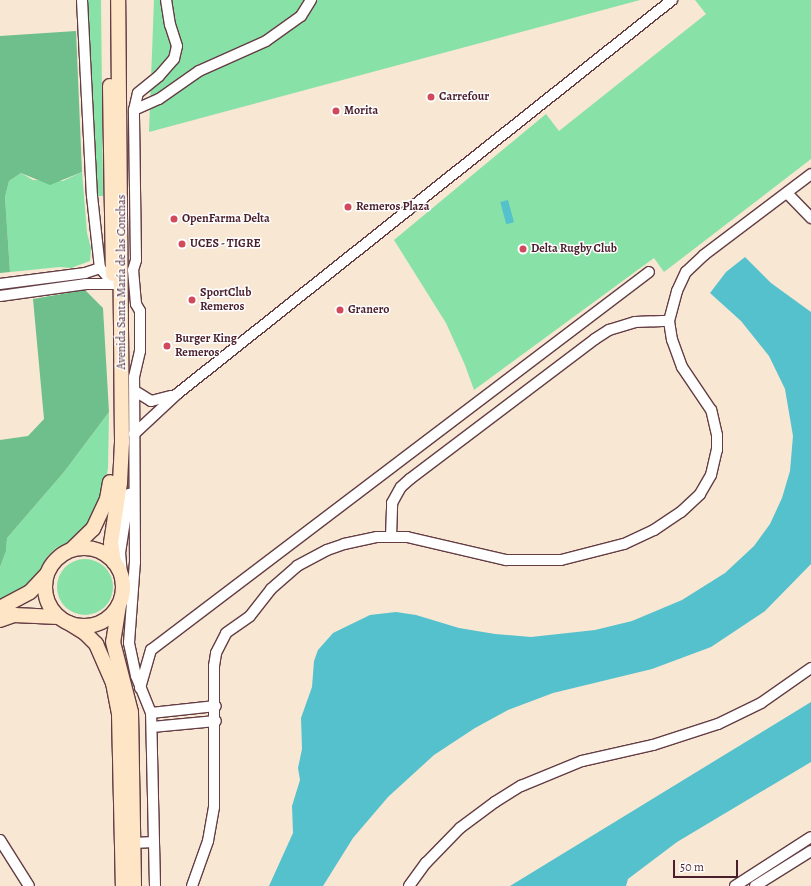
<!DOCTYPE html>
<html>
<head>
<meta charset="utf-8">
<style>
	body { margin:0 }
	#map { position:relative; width:811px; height:886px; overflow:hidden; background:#f7e7d3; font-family:Alegreya,serif }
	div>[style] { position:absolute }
	.green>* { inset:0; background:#88e1a6 }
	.round { border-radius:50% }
	.forest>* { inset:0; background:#6ebf8b }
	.water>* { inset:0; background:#54c1cc; transform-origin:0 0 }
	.roads { filter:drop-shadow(1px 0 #643d44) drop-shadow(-1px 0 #643d44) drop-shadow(0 1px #643d44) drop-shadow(0 -1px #643d44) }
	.minor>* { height:10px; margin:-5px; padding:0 5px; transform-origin:5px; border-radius:5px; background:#fff }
	.secondary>* { height:14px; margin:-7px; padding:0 7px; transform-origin:7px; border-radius:7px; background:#fde5c5 }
	.secondary>.ring { margin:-7px; padding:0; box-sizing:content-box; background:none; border:14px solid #fde5c5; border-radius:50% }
	.dots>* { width:11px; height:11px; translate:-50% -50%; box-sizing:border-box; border:2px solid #fff; border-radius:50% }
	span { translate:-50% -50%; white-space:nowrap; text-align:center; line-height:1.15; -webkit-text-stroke:3px #fff; paint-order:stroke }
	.poi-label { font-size:12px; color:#4a1f2b; font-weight:700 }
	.left { translate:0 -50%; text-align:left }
	.street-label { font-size:12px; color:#4a1f2b }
	.scale { position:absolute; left:673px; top:860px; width:65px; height:18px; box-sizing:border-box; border:2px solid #4a1f2b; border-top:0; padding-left:5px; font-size:12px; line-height:14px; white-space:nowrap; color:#4a1f2b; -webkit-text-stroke:3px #fff; paint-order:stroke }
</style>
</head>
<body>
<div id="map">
	<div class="green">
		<div style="clip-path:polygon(86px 0,101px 0,103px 196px,97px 196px)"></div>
		<div style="clip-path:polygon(154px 0,640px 0,149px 132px)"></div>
		<div style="clip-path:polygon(695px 0,811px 0,811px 159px,664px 272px,654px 258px,474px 390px,465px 365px,446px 323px,394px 240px,546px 114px,559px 131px,706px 14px)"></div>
		<div style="clip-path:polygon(82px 172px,87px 233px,91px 248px,90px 261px,71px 268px,60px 267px,10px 272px,5px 197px,9px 181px,21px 173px,33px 180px,63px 181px)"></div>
		<div style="clip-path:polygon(109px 412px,108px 468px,101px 505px,93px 522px,72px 542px,56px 548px,47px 557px,31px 588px,0 601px,0 567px,6px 551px,7px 538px,64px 472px)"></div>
		<div class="round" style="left:57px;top:559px;width:56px;height:56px"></div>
	</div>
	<div class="forest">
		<div style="clip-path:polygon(76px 31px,82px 172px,50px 185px,21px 173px,9px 181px,5px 197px,10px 272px,0 273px,0 36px)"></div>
		<div style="clip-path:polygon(85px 290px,103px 308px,109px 412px,64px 472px,7px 538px,6px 551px,0 567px,0 440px,28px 436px,44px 419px,33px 299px)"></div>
	</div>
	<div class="water">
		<div style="left:508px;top:200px;width:23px;height:8px;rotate:75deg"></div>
		<div style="clip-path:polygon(745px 257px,771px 283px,811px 312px,811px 564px,765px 611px,711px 647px,652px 669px,553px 693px,508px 710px,475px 728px,434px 755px,388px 797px,353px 838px,323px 886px,269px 886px,293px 833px,292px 806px,300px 780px,298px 768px,302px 749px,301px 718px,312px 687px,314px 661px,318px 650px,333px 633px,370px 615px,396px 612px,416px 615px,459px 628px,495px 634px,531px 637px,595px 630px,632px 621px,682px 600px,725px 573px,754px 546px,770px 524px,782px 498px,790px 471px,793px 436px,785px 389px,769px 356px,741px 321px,710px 293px,726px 272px)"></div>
		<div style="clip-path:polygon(811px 702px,811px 762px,677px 842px,628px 879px,626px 886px,510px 886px)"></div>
	</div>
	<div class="roads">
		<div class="minor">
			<div style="left:82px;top:0;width:196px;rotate:87.1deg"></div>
			<div style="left:92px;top:196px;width:72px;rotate:83.7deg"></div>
			<div style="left:100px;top:268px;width:21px;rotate:49deg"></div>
			<div style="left:134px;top:110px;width:27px;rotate:-24deg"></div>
			<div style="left:159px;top:99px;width:49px;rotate:-35deg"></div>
			<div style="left:199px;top:71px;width:73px;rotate:-24.1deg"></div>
			<div style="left:266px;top:41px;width:43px;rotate:-35.5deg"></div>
			<div style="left:301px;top:16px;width:19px;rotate:-58deg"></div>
			<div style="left:787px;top:193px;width:35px;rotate:46deg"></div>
			<div style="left:0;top:284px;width:86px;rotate:-7.4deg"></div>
			<div style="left:85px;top:273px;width:16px;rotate:-18deg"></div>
			<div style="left:0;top:296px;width:87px;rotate:-7.9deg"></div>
			<div style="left:86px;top:284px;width:32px"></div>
			<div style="left:135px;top:391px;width:19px;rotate:32deg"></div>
			<div style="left:151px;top:401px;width:21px;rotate:-14deg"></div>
			<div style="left:134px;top:434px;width:59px;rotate:-42.9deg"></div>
			<div style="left:177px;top:394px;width:633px;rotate:-38.52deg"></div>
			<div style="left:391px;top:537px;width:34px;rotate:-88deg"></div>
			<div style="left:392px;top:503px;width:18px;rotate:-61deg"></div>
			<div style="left:401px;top:487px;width:12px;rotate:-42deg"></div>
			<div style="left:410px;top:479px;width:232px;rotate:-37.1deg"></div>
			<div style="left:595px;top:339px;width:17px;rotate:-33deg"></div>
			<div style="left:609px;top:330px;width:27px;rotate:-17deg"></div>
			<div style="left:635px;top:322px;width:34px;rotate:-2deg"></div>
			<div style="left:122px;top:575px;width:22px;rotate:-95deg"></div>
			<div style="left:120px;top:553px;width:60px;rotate:-81.3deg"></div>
			<div style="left:140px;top:688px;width:40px;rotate:-74deg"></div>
			<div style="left:151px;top:650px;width:625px;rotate:-37.2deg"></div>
			<div style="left:151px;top:713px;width:65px;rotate:-6.1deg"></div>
			<div style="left:152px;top:727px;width:64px;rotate:-5.4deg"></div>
			<div style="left:0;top:840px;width:54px;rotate:57.8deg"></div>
			<div style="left:133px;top:843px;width:21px;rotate:-3deg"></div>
			<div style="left:155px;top:886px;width:173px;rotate:-91.3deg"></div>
			<div style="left:151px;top:713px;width:40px;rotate:-112deg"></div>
			<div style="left:136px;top:676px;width:34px;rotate:-102deg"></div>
			<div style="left:129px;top:643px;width:81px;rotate:-85.8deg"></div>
			<div style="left:135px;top:562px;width:185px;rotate:-90.3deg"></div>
			<div style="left:134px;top:377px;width:27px;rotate:-77deg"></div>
			<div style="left:140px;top:351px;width:40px;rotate:-90deg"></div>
			<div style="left:140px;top:311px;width:8px;rotate:-120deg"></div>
			<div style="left:136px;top:304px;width:34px;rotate:-95deg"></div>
			<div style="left:133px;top:270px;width:10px;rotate:-73deg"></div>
			<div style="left:136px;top:260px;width:150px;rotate:-90.8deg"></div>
			<div style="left:134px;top:110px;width:17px;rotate:-77deg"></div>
			<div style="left:138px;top:93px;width:27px;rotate:-39deg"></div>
			<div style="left:159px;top:76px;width:23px;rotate:-49deg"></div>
			<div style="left:174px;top:59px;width:13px;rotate:-77deg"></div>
			<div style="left:177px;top:46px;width:22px;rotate:-108deg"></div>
			<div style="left:170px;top:25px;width:25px;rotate:-99deg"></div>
			<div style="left:192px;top:886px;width:48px;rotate:-70.4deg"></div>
			<div style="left:208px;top:841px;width:35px;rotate:-80deg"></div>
			<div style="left:214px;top:807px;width:141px;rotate:-90deg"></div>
			<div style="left:214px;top:666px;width:13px;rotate:-81deg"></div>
			<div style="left:216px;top:653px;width:22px;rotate:-63deg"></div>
			<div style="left:226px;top:633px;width:29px;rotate:-35deg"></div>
			<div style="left:250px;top:616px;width:34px;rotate:-52deg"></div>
			<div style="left:271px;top:589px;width:35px;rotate:-41deg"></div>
			<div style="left:297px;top:566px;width:34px;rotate:-28deg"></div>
			<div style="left:327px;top:550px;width:18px;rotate:-19deg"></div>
			<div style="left:344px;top:544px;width:34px;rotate:-12deg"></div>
			<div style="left:377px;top:537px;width:30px"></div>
			<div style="left:407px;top:537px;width:102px;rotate:13.1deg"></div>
			<div style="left:506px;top:560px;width:55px"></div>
			<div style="left:561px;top:560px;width:65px;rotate:-14.3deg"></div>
			<div style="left:624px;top:544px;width:33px;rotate:-25deg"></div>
			<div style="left:654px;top:530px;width:32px;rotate:-34deg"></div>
			<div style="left:681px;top:512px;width:26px;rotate:-43deg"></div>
			<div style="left:700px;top:494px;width:22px;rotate:-60deg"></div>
			<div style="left:711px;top:475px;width:26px;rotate:-77deg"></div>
			<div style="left:717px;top:450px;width:15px;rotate:-90deg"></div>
			<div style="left:717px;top:435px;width:26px;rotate:-103deg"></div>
			<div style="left:711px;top:410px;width:52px;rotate:-124deg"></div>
			<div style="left:682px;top:367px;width:29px;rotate:-110deg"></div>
			<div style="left:672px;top:340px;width:19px;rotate:-99deg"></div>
			<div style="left:669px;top:321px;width:31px;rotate:-75deg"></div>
			<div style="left:677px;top:291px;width:21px;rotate:-65deg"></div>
			<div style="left:686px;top:272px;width:25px;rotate:-43deg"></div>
			<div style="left:704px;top:255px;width:134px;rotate:-37.1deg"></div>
			<div style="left:409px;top:886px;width:29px;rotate:-54deg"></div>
			<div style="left:426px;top:863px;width:49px;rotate:-45.8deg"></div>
			<div style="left:460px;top:828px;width:44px;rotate:-36.6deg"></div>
			<div style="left:495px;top:802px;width:31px;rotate:-32deg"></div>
			<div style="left:521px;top:786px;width:66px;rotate:-22.3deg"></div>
			<div style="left:582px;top:761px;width:73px;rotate:-12.7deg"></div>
			<div style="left:653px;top:745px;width:68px;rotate:-17.9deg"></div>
			<div style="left:718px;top:724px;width:48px;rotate:-26deg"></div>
			<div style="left:761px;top:703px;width:61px;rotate:-35deg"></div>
			<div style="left:735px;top:886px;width:90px;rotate:-32.8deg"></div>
			<div style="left:755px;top:886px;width:66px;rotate:-32deg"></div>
		</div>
		<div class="secondary">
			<div style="left:110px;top:86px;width:188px;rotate:89.1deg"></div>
			<div class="ring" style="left:45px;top:548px;width:64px;height:64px"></div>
			<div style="left:72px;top:549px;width:29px;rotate:-44deg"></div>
			<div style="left:93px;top:529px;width:33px;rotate:-65deg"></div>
			<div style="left:107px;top:499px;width:17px;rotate:-80deg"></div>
			<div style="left:114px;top:562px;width:19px;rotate:-99deg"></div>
			<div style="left:111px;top:543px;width:61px;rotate:-81.5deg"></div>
			<div style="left:120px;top:483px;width:41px;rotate:-87.2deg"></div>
			<div style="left:122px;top:442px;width:442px;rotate:-90.5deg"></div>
			<div style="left:119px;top:605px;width:37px;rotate:99deg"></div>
			<div style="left:113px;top:642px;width:72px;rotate:75.6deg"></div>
			<div style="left:131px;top:712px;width:174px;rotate:89deg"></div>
			<div style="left:0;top:608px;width:34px;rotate:-28deg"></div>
			<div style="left:30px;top:592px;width:23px;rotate:-47deg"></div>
			<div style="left:0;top:620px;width:15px;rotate:-20deg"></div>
			<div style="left:14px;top:615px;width:44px;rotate:2.6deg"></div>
			<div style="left:69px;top:623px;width:19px;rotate:32deg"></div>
			<div style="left:85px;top:633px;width:16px;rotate:45deg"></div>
			<div style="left:96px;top:644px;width:43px;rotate:66.4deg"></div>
			<div style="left:113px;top:683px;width:32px;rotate:79deg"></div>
			<div style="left:119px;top:714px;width:172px;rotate:88.7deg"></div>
		</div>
	</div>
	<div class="dots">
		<div style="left:431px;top:97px;background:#d1495b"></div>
		<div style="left:336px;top:111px;background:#d1495b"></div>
		<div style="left:348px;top:207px;background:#d1495b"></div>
		<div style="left:174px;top:219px;background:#d1495b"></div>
		<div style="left:182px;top:244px;background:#d1495b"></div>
		<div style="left:523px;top:249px;background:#d1495b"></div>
		<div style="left:192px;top:300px;background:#d1495b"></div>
		<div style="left:340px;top:310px;background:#d1495b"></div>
		<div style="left:167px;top:346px;background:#d1495b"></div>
	</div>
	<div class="poi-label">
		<span class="left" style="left:439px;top:97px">Carrefour</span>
		<span class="left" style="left:344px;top:111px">Morita</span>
		<span class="left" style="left:356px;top:207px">Remeros Plaza</span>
		<span class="left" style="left:182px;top:219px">OpenFarma Delta</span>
		<span class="left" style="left:190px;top:244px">UCES - TIGRE</span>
		<span class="left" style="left:531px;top:249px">Delta Rugby Club</span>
		<span class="left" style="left:200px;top:300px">SportClub<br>Remeros</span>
		<span class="left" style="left:348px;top:310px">Granero</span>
		<span class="left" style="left:175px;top:346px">Burger King<br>Remeros</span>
	</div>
	<div class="street-label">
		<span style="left:122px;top:282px;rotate:-90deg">Avenida Santa María de las Conchas</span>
	</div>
	<div class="scale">50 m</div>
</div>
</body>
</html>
